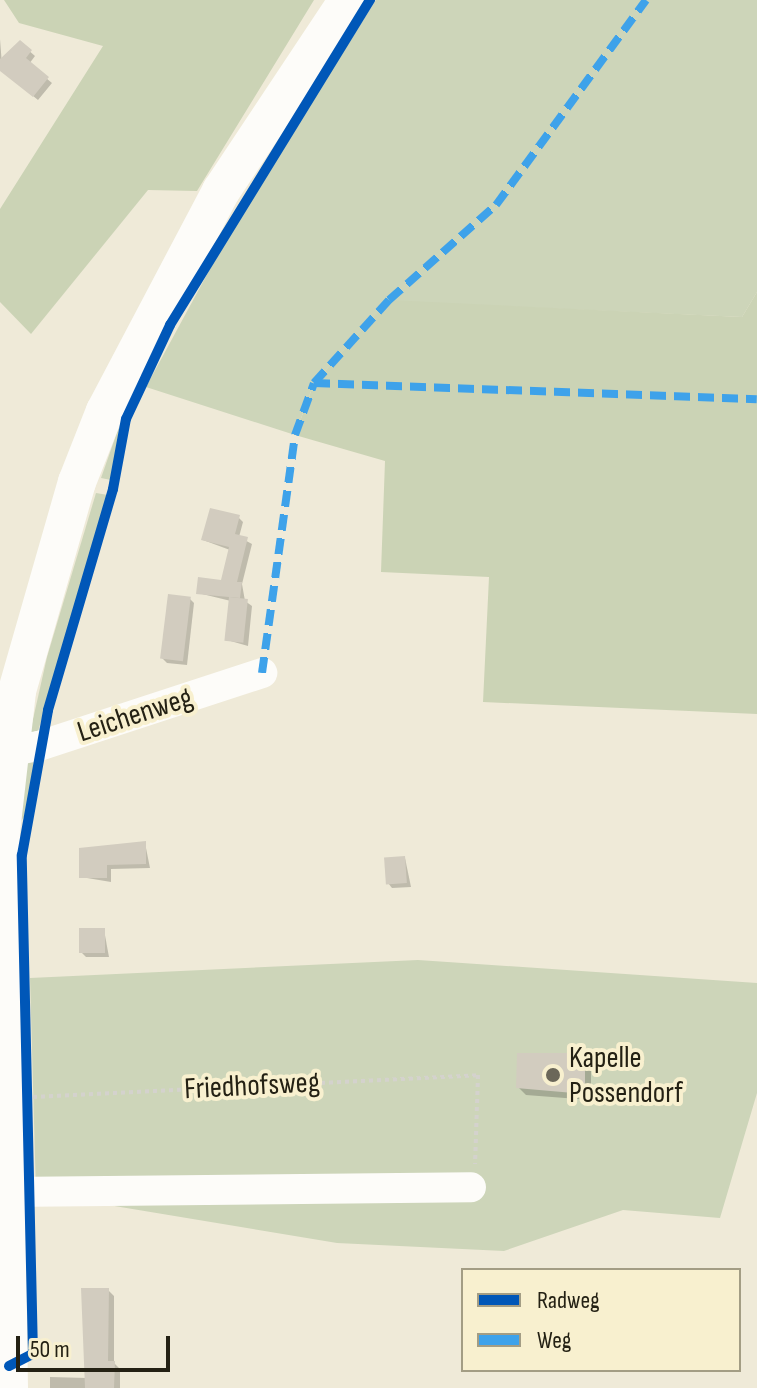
<!DOCTYPE html>
<html>
<head>
<meta charset="utf-8">
<style>
	body { margin:0 }
	#map { position:relative; width:757px; height:1388px; overflow:hidden; background:#efead8; font-family:"Sofia Sans Condensed",sans-serif }
	div>[style] { position:absolute }
	.green>* { inset:0; background:#cdd5b9 }
	.forest>* { inset:0; background:#cbd3b5 }
	.shadow>* { inset:0; background:#0003 }
	.building>* { inset:0; background:#d2ccbf; transform-origin:0 0 }
	.path>* { height:4px; margin-top:-2px; transform-origin:0; background:repeating-linear-gradient(90deg,#d4d2cd 0 4px,transparent 0 8px) }
	.minor>* { height:30px; margin:-15px; padding:0 15px; transform-origin:15px; border-radius:15px; background:#fdfcf9 }
	.major>* { height:38px; margin:-19px; padding:0 19px; transform-origin:19px; border-radius:19px; background:#fdfcf9 }
	.quiet>* { height:8px; margin-top:-4px; transform-origin:0; background:repeating-linear-gradient(90deg,#3ea2ea 0 16px,transparent 0 24px) }
	.cycleway>* { height:10px; margin:-5px; padding:0 5px; transform-origin:5px; border-radius:5px; background:#0057b8 }
	.dots>* { width:22px; height:22px; translate:-50% -50%; box-sizing:border-box; border:4px solid #f8f0cf; border-radius:50% }
	span { translate:-50% -50%; white-space:nowrap; text-align:center; line-height:1.15; -webkit-text-stroke:8px #f8f0cf; paint-order:stroke }
	.street-label { font-size:30px; color:#242114 }
	.poi-label { font-size:30px; color:#242114 }
	.left { translate:0 -50%; text-align:left }
	.legend { position:absolute; left:461px; top:1268px; width:280px; height:104px; box-sizing:border-box; background:#f8f0cf; border:2px solid #a39d84; margin:0; padding:10px 14px; list-style:none; font-size:24px; color:#242114 }
	.legend li { display:flex; align-items:center; gap:16px; height:40px }
	.legend b { width:40px; border:2px solid #a39d84 }
	.scale { position:absolute; left:16px; top:1336px; width:154px; height:36px; box-sizing:border-box; border:4px solid #242114; border-top:0; padding-left:10px; font-size:24px; line-height:28px; white-space:nowrap; color:#242114; -webkit-text-stroke:6px #f8f0cf; paint-order:stroke }
</style>
</head>
<body>
<div id="map">
	<div class="green">
		<div style="clip-path:polygon(376px 0,757px 0,757px 292px,742px 317px,389px 301px,314px 383px,295px 435px,146px 387px,236px 221px)"></div>
		<div style="clip-path:polygon(120px 424px,111px 480px,101px 478px)"></div>
		<div style="clip-path:polygon(96px 493px,108px 495px,36px 738px,29px 737px,47px 657px)"></div>
		<div style="clip-path:polygon(34px 756px,29px 810px,21px 821px,26px 760px)"></div>
		<div style="clip-path:polygon(418px 960px,757px 983px,757px 1093px,720px 1218px,623px 1210px,504px 1251px,337px 1243px,36px 1193px,30px 978px)"></div>
	</div>
	<div class="forest">
		<div style="clip-path:polygon(4px 0,314px 0,197px 191px,148px 190px,31px 334px,0 302px,0 209px,103px 46px,19px 23px)"></div>
		<div style="clip-path:polygon(757px 292px,757px 714px,483px 702px,489px 577px,381px 572px,385px 461px,295px 435px,314px 383px,389px 300px,742px 317px)"></div>
	</div>
	<div class="shadow">
		<div style="clip-path:polygon(0 39px,2px 65px,20px 43px,35px 56px,29px 64px,52px 83px,38px 100px,0 69px)"></div>
		<div style="clip-path:polygon(238px 517px,243px 522px,239px 537px,252px 544px,242px 584px,245px 601px,252px 606px,248px 646px,227px 640px,231px 601px,198px 593px,222px 582px,230px 550px,203px 540px)"></div>
		<div style="clip-path:polygon(190px 599px,194px 603px,187px 665px,167px 663px,162px 658px)"></div>
		<div style="clip-path:polygon(145px 843px,150px 868px,111px 869px,111px 882px,81px 877px)"></div>
		<div style="clip-path:polygon(405px 858px,411px 887px,392px 888px,388px 883px)"></div>
		<div style="clip-path:polygon(104px 930px,109px 957px,86px 957px,81px 952px)"></div>
		<div style="clip-path:polygon(584px 1055px,591px 1062px,591px 1100px,526px 1095px,518px 1087px)"></div>
		<div style="clip-path:polygon(108px 1290px,114px 1296px,114px 1363px,120px 1369px,120px 1388px,50px 1388px,50px 1377px,87px 1378px)"></div>
	</div>
	<div class="building">
		<div style="clip-path:polygon(20px 40px,32px 50px,26px 58px,49px 77px,33px 97px,0 71px,0 59px)"></div>
		<div style="clip-path:polygon(210px 508px,240px 515px,235px 534px,248px 537px,237px 582px,242px 582px,240px 598px,196px 594px,198px 577px,221px 580px,229px 547px,201px 540px)"></div>
		<div style="left:168px;top:594px;width:23px;height:65px;rotate:7deg"></div>
		<div style="left:229px;top:597px;width:19px;height:44px;rotate:6deg"></div>
		<div style="clip-path:polygon(146px 841px,146px 864px,107px 865px,107px 878px,79px 878px,79px 848px)"></div>
		<div style="left:405px;top:856px;width:27px;height:21px;rotate:86deg"></div>
		<div style="left:79px;top:928px;width:26px;height:25px"></div>
		<div style="clip-path:polygon(517px 1053px,585px 1053px,585px 1094px,516px 1088px)"></div>
		<div style="clip-path:polygon(81px 1288px,109px 1288px,108px 1361px,115px 1361px,114px 1388px,85px 1388px)"></div>
	</div>
	<div class="path">
		<div style="left:33px;top:1097px;width:446px;rotate:-2.8deg"></div>
		<div style="left:478px;top:1075px;width:89px;rotate:91.9deg"></div>
	</div>
	<div class="minor">
		<div style="left:7px;top:752px;width:33px;rotate:-11deg"></div>
		<div style="left:39px;top:746px;width:235px;rotate:-18.1deg"></div>
		<div style="left:7px;top:1192px;width:464px;rotate:-0.6deg"></div>
	</div>
	<div class="major">
		<div style="left:9px;top:1388px;width:556px;rotate:-90.82deg"></div>
		<div style="left:1px;top:832px;width:142px;rotate:-83.5deg"></div>
		<div style="left:17px;top:691px;width:217px;rotate:-74deg"></div>
		<div style="left:77px;top:482px;width:76px;rotate:-68.5deg"></div>
		<div style="left:105px;top:411px;width:249px;rotate:-62.2deg"></div>
		<div style="left:221px;top:191px;width:229px;rotate:-56.4deg"></div>
	</div>
	<div class="quiet">
		<div style="left:314px;top:383px;width:443px;rotate:2.1deg"></div>
		<div style="left:262px;top:673px;width:240px;rotate:-82.1deg"></div>
		<div style="left:295px;top:435px;width:55px;rotate:-69.9deg"></div>
		<div style="left:314px;top:383px;width:112px;rotate:-47.9deg"></div>
		<div style="left:389px;top:300px;width:143px;rotate:-41.6deg"></div>
		<div style="left:496px;top:205px;width:254px;rotate:-53.8deg"></div>
	</div>
	<div class="cycleway">
		<div style="left:9px;top:1366px;width:27px;rotate:-27deg"></div>
		<div style="left:33px;top:1354px;width:499px;rotate:-91.3deg"></div>
		<div style="left:22px;top:855px;width:147px;rotate:-79.8deg"></div>
		<div style="left:48px;top:710px;width:230px;rotate:-73.6deg"></div>
		<div style="left:113px;top:489px;width:71px;rotate:-79.5deg"></div>
		<div style="left:126px;top:419px;width:104px;rotate:-64.9deg"></div>
		<div style="left:170px;top:325px;width:382px;rotate:-58.4deg"></div>
	</div>
	<div class="dots">
		<div style="left:553px;top:1075px;background:#6b6759"></div>
	</div>
	<div class="street-label">
		<span style="left:135px;top:715px;rotate:-18deg">Leichenweg</span>
		<span style="left:252px;top:1086px;rotate:-3deg">Friedhofsweg</span>
	</div>
	<div class="poi-label">
		<span class="left" style="left:569px;top:1075px">Kapelle<br>Possendorf</span>
	</div>
	<ul class="legend">
	<li><b style="height:10px;background:#0057b8"></b>Radweg</li>
	<li><b style="height:10px;background:#3ea2ea"></b>Weg</li>
	</ul>
	<div class="scale">50 m</div>
</div>
</body>
</html>
